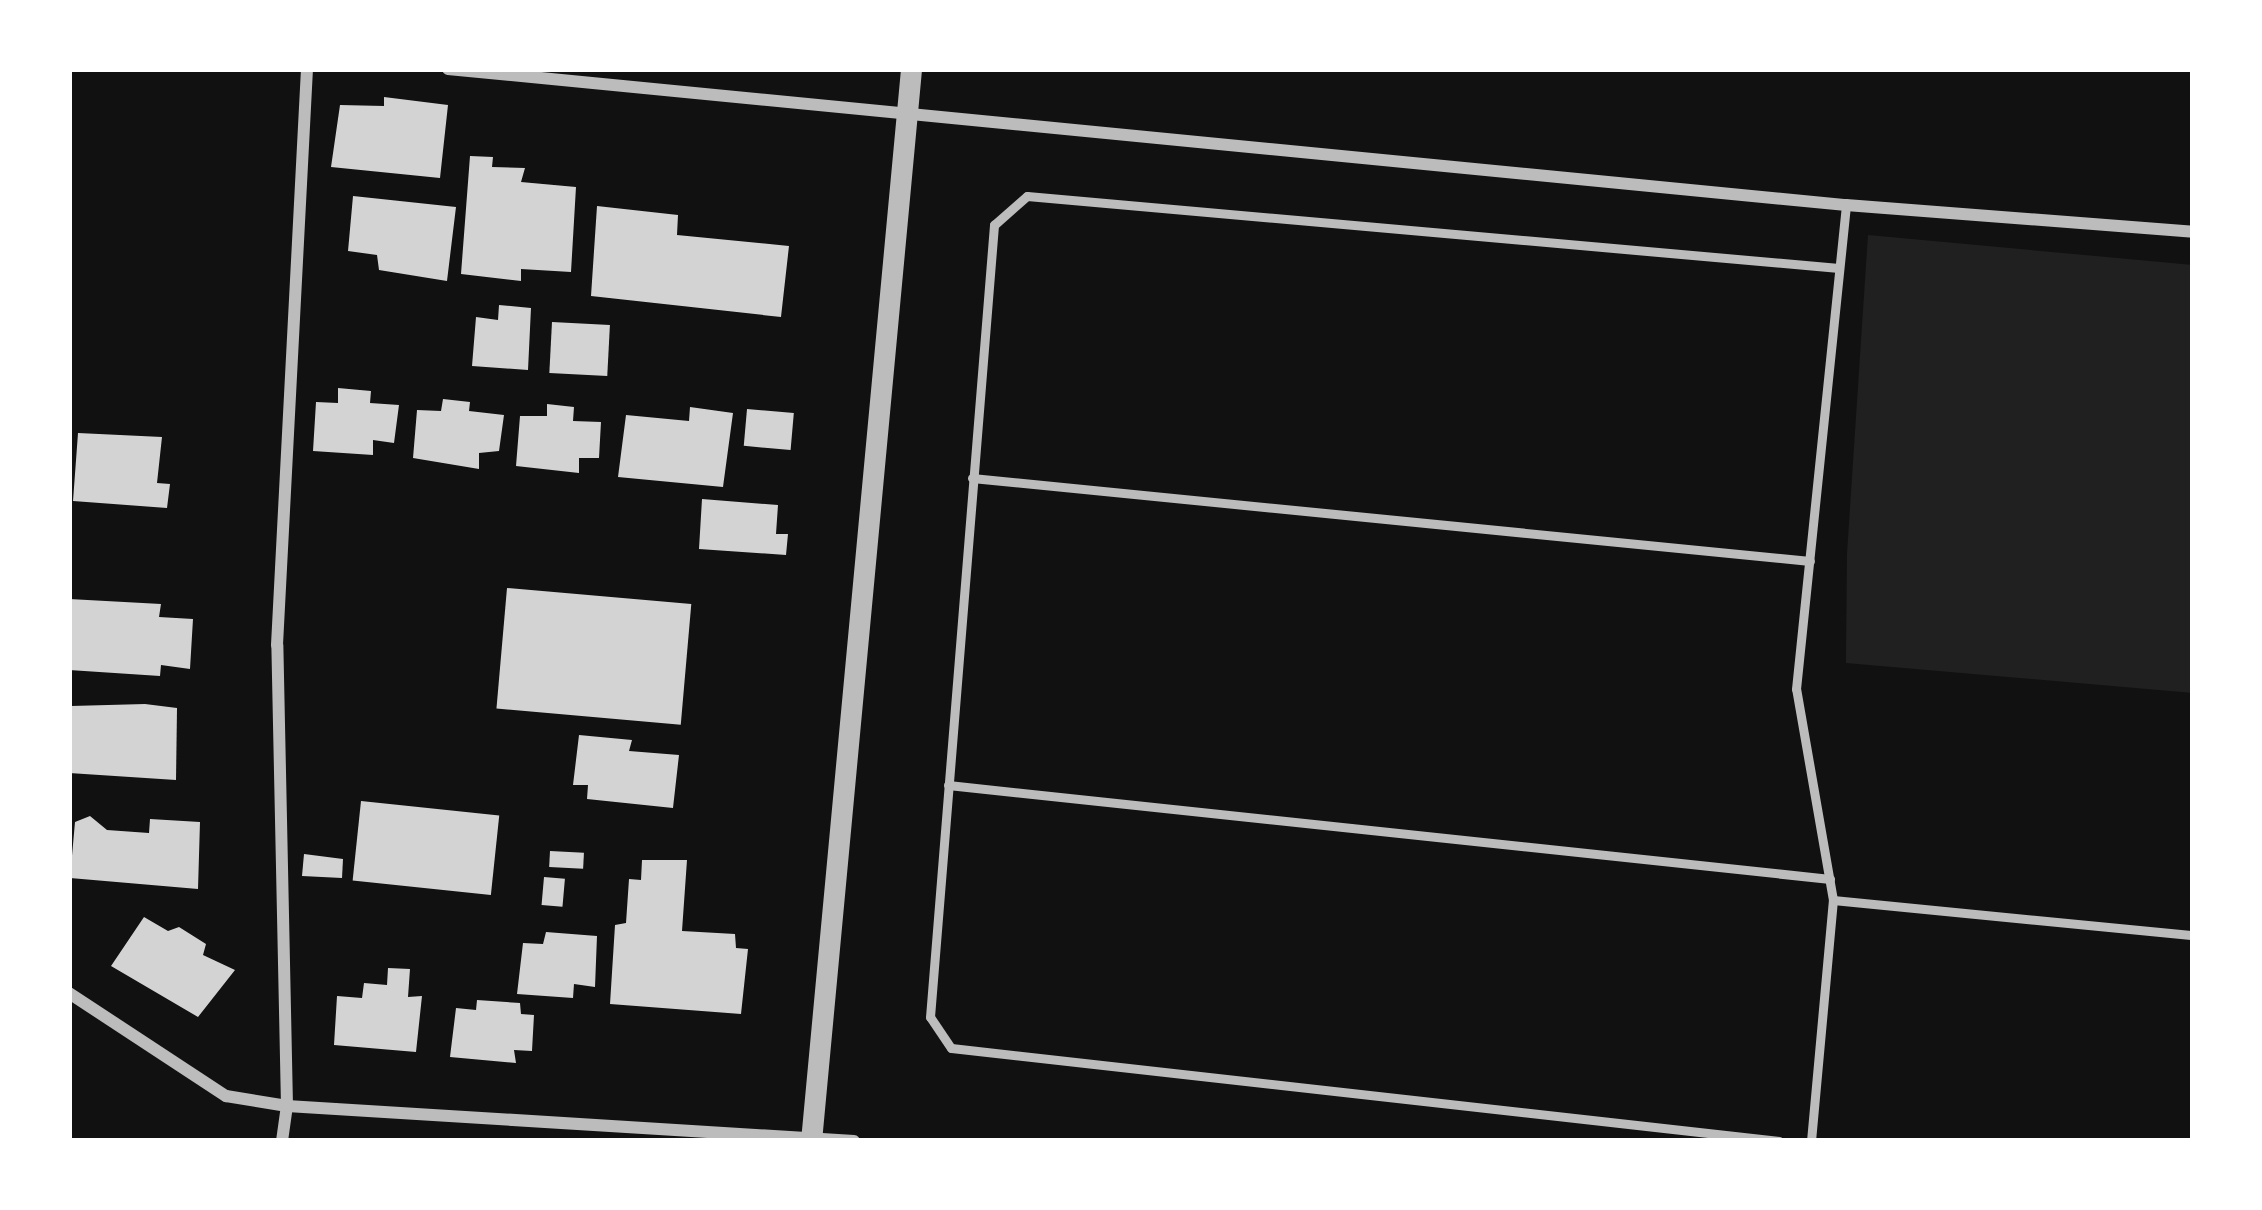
<!DOCTYPE html>
<html>
<head>
<meta charset="utf-8">
<style>
	body { margin:0 }
	#map { position:relative; width:2262px; height:1210px; overflow:hidden; background:#111; font-family:"Sofia Sans Condensed",sans-serif }
	div>[style] { position:absolute }
	.green>* { inset:0; background:#202020 }
	.building>* { inset:0; background:#d3d3d3; transform-origin:0 0 }
	.service>* { height:9px; margin:-4.5px; padding:0 4.5px; transform-origin:4.5px; border-radius:4.5px; background:#bcbcbc }
	.minor>* { height:12px; margin:-6px; padding:0 6px; transform-origin:6px; border-radius:6px; background:#bcbcbc }
	.tertiary>* { height:21px; margin:-10.5px; padding:0 10.5px; transform-origin:10.5px; border-radius:10.5px; background:#bcbcbc }
	span { translate:-50% -50%; white-space:nowrap; text-align:center; line-height:1.15; -webkit-text-stroke:9px #fff; paint-order:stroke }
	.frame { position:absolute; inset:0; border:72px solid #fff; pointer-events:none }
</style>
</head>
<body>
<div id="map">
	<div class="green">
		<div style="clip-path:polygon(1868px 235px,2193px 265px,2193px 693px,1846px 663px,1847px 554px)"></div>
	</div>
	<div class="building">
		<div style="clip-path:polygon(384px 97px,448px 105px,440px 178px,331px 167px,340px 105px,384px 106px)"></div>
		<div style="clip-path:polygon(470px 156px,493px 157px,492px 167px,525px 168px,521px 182px,576px 187px,571px 272px,521px 269px,521px 281px,461px 274px)"></div>
		<div style="clip-path:polygon(353px 196px,456px 207px,447px 281px,379px 270px,377px 255px,348px 251px)"></div>
		<div style="clip-path:polygon(597px 206px,678px 215px,677px 235px,789px 246px,781px 317px,591px 296px)"></div>
		<div style="clip-path:polygon(499px 305px,531px 308px,528px 370px,472px 366px,476px 317px,498px 320px)"></div>
		<div style="left:552px;top:322px;width:58px;height:51px;rotate:3deg"></div>
		<div style="clip-path:polygon(338px 388px,371px 391px,370px 403px,399px 405px,394px 443px,373px 440px,373px 455px,313px 451px,316px 402px,338px 403px)"></div>
		<div style="clip-path:polygon(443px 399px,470px 402px,469px 411px,504px 415px,499px 451px,479px 453px,479px 469px,413px 458px,417px 410px,441px 411px)"></div>
		<div style="clip-path:polygon(547px 404px,574px 407px,573px 421px,601px 422px,599px 458px,579px 458px,579px 473px,516px 466px,520px 416px,547px 416px)"></div>
		<div style="clip-path:polygon(690px 407px,733px 413px,723px 487px,618px 477px,626px 415px,689px 421px)"></div>
		<div style="left:747px;top:409px;width:47px;height:37px;rotate:5deg"></div>
		<div style="clip-path:polygon(78px 433px,162px 437px,157px 483px,170px 484px,167px 508px,73px 501px)"></div>
		<div style="clip-path:polygon(702px 499px,778px 505px,776px 534px,788px 534px,786px 555px,699px 549px)"></div>
		<div style="left:507px;top:588px;width:185px;height:121px;rotate:5deg"></div>
		<div style="clip-path:polygon(69px 599px,161px 604px,159px 617px,193px 619px,190px 669px,161px 665px,160px 676px,69px 670px)"></div>
		<div style="clip-path:polygon(145px 704px,177px 708px,176px 780px,69px 773px,71px 706px)"></div>
		<div style="clip-path:polygon(579px 735px,632px 740px,629px 751px,679px 755px,673px 808px,587px 799px,588px 785px,573px 785px)"></div>
		<div style="left:361px;top:801px;width:139px;height:80px;rotate:6deg"></div>
		<div style="clip-path:polygon(90px 816px,107px 830px,149px 833px,150px 819px,200px 822px,198px 889px,70px 878px,75px 822px)"></div>
		<div style="left:550px;top:851px;width:34px;height:16px;rotate:3deg"></div>
		<div style="clip-path:polygon(304px 854px,343px 859px,342px 878px,302px 876px)"></div>
		<div style="clip-path:polygon(642px 860px,687px 860px,682px 931px,735px 934px,736px 948px,748px 949px,741px 1014px,610px 1004px,615px 925px,626px 923px,629px 879px,641px 880px)"></div>
		<div style="left:544px;top:877px;width:21px;height:28px;rotate:5deg"></div>
		<div style="clip-path:polygon(144px 917px,168px 931px,179px 927px,206px 944px,203px 955px,235px 970px,198px 1017px,111px 966px)"></div>
		<div style="clip-path:polygon(546px 932px,597px 936px,595px 987px,574px 984px,573px 998px,517px 994px,523px 943px,543px 944px)"></div>
		<div style="clip-path:polygon(388px 968px,410px 969px,408px 997px,422px 996px,416px 1052px,334px 1045px,337px 996px,362px 998px,364px 983px,387px 985px)"></div>
		<div style="clip-path:polygon(477px 1000px,520px 1003px,521px 1014px,534px 1015px,532px 1051px,514px 1050px,516px 1063px,450px 1057px,456px 1008px,476px 1010px)"></div>
	</div>
	<div class="service">
		<div style="left:972px;top:478px;width:842px;rotate:5.66deg"></div>
		<div style="left:948px;top:785px;width:887px;rotate:6.08deg"></div>
		<div style="left:1833px;top:900px;width:362px;rotate:5.6deg"></div>
		<div style="left:1779px;top:1141px;width:833px;rotate:-173.59deg"></div>
		<div style="left:951px;top:1048px;width:37px;rotate:-124deg"></div>
		<div style="left:930px;top:1017px;width:795px;rotate:-85.38deg"></div>
		<div style="left:994px;top:225px;width:44px;rotate:-41.3deg"></div>
		<div style="left:1027px;top:196px;width:815px;rotate:5.07deg"></div>
		<div style="left:1811px;top:1141px;width:242px;rotate:-84.8deg"></div>
		<div style="left:1833px;top:900px;width:214px;rotate:-99.9deg"></div>
		<div style="left:1796px;top:689px;width:487px;rotate:-84.1deg"></div>
	</div>
	<div class="minor">
		<div style="left:448px;top:69px;width:1405px;rotate:5.56deg"></div>
		<div style="left:1846px;top:205px;width:348px;rotate:4.4deg"></div>
		<div style="left:69px;top:993px;width:188px;rotate:33.3deg"></div>
		<div style="left:226px;top:1096px;width:62px;rotate:9.3deg"></div>
		<div style="left:287px;top:1106px;width:568px;rotate:3.53deg"></div>
		<div style="left:282px;top:1141px;width:35px;rotate:-82deg"></div>
		<div style="left:287px;top:1106px;width:461px;rotate:-91.2deg"></div>
		<div style="left:277px;top:645px;width:577px;rotate:-87.02deg"></div>
	</div>
	<div class="tertiary">
		<div style="left:811px;top:1141px;width:1077px;rotate:-84.67deg"></div>
	</div>
	<div class="frame"></div>
</div>
</body>
</html>
